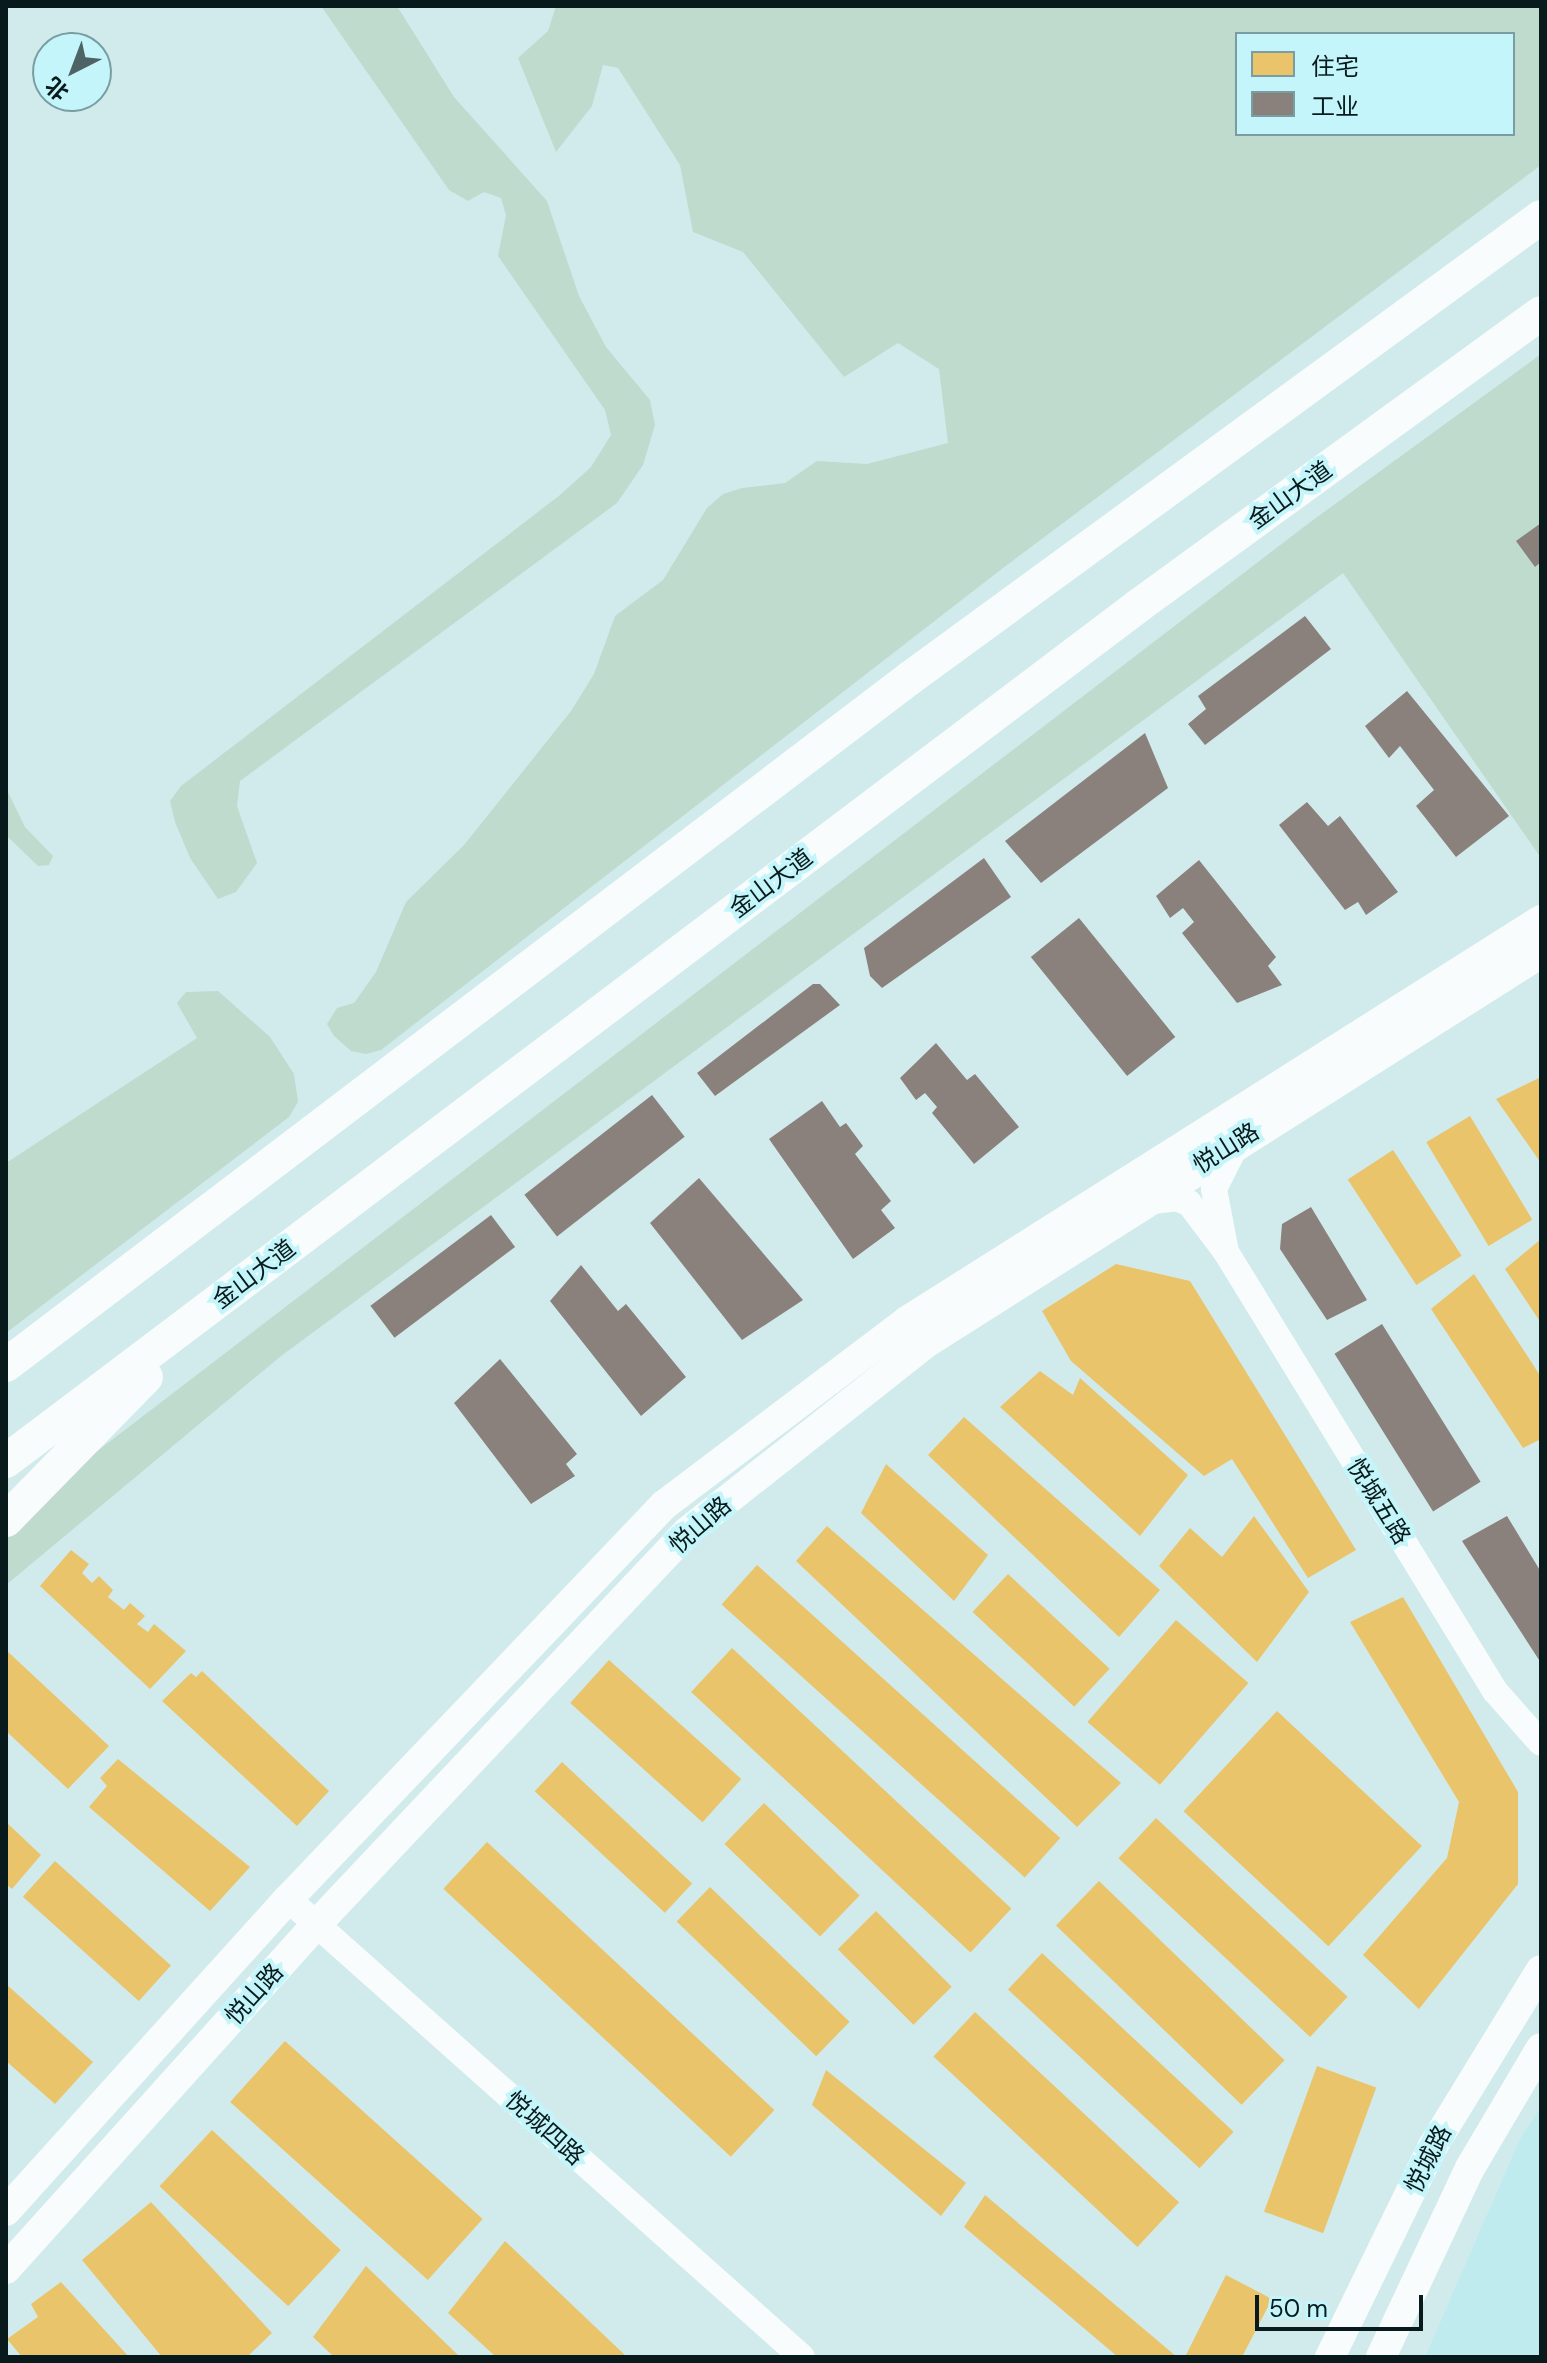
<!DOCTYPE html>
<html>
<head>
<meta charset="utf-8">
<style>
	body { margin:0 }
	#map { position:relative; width:1547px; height:2363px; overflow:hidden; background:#d1ebed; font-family:"DM Sans","Noto Sans SC",sans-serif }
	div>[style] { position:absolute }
	.built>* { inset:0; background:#bfebef }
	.green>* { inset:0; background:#bedbcd }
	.homes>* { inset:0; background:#e9c46a; transform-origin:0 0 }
	.industry>* { inset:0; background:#8a817c; transform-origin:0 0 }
	.tertiary>* { height:26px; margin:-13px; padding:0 13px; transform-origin:13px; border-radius:13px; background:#f8fcfc }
	.secondary>* { height:30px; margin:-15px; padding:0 15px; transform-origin:15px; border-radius:15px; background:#f8fcfc }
	.trunk>* { height:34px; margin:-17px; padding:0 17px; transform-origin:17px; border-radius:17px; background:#f8fcfc }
	span { translate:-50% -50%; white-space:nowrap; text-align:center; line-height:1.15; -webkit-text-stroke:8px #c4f5fa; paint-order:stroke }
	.street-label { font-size:24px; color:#081a1c }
	.frame { position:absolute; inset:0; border:8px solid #081a1c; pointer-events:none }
	.legend { position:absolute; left:1235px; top:32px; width:280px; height:104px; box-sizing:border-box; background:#c4f5fa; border:2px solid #799da1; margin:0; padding:10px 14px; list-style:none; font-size:24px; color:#081a1c }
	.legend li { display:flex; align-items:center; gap:16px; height:40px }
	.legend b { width:40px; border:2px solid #799da1 }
	.north { position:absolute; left:32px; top:32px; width:80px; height:80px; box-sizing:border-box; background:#c4f5fa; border:2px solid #799da1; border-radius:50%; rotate:222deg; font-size:22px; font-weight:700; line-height:32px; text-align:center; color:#081a1c }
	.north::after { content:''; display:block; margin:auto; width:28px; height:36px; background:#4e6365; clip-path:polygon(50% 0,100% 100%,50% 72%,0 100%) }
	.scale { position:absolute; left:1255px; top:2295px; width:168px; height:36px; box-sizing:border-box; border:4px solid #081a1c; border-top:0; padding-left:10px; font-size:24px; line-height:28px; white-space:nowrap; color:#081a1c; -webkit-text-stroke:6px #c4f5fa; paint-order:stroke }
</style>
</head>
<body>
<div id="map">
	<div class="built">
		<div style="clip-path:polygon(1541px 2107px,1541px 2357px,1425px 2357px,1520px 2139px)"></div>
	</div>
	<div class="green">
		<div style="clip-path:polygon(321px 6px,397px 6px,454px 97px,547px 201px,579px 296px,606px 347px,650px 400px,655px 425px,643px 465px,617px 503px,240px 781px,237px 806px,257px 863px,236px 892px,218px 899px,190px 858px,175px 822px,170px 801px,181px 786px,560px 495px,591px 467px,611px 435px,605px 410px,498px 256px,506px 215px,501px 198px,484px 192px,468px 201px,449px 190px)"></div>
		<div style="clip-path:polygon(evenodd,556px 6px,1541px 6px,1541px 165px,1003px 568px,381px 1050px,366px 1054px,351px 1051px,334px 1036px,327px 1024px,337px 1008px,354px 1003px,376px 972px,406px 902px,464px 845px,571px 711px,594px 674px,615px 616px,663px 580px,707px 508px,723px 494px,742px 488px,785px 483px,817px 461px,867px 464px,948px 443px,939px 369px,898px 343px,844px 377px,743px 252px,693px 232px,680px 165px,618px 68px,603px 65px,592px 106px,556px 152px,518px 58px,548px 31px,556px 6px,1237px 34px,1513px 34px,1513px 134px,1237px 134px,1237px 34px)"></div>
		<div style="clip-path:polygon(1541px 354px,1541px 858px,1343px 573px,281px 1356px,6px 1585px,6px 1521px,1309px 523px)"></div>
		<div style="clip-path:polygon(6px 788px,25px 827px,53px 856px,49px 865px,38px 866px,6px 835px)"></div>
		<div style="clip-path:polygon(218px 991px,270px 1037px,294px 1074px,298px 1102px,289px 1117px,6px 1333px,6px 1163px,197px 1038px,177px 1003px,186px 992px)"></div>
	</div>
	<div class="homes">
		<div style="clip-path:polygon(1541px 1077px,1541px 1163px,1496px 1099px)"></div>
		<div style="left:1470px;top:1116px;width:121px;height:51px;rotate:59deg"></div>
		<div style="left:1393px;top:1150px;width:126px;height:54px;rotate:57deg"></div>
		<div style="clip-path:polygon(1541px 1239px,1541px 1323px,1505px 1269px)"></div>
		<div style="clip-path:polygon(1116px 1264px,1190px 1281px,1356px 1550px,1308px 1578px,1232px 1459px,1204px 1476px,1071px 1361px,1042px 1311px)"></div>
		<div style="clip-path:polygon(1474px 1274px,1541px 1377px,1541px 1439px,1523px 1448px,1431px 1309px)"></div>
		<div style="clip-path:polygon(1040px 1371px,1073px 1395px,1080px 1378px,1188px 1475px,1140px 1536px,1000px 1407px)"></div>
		<div style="clip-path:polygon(964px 1417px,1160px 1590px,1119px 1637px,928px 1455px)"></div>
		<div style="clip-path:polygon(886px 1464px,988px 1555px,954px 1601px,861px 1513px)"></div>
		<div style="clip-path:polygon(1254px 1516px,1309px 1592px,1257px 1662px,1159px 1566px,1190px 1528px,1222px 1557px)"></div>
		<div style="clip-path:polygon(827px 1526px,1121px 1783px,1077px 1827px,796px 1561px)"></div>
		<div style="clip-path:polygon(71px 1550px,89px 1564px,82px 1573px,92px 1583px,99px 1576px,113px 1590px,108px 1597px,124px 1610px,130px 1603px,145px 1616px,137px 1624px,148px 1632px,154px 1624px,186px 1651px,150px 1689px,40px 1586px)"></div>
		<div style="left:757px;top:1565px;width:408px;height:53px;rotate:42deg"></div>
		<div style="left:1008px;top:1574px;width:139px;height:52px;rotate:43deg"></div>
		<div style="clip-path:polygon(1403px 1597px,1518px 1792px,1518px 1884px,1419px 2009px,1363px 1955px,1447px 1858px,1459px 1802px,1350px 1622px)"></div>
		<div style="left:1176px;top:1620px;width:96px;height:135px;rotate:41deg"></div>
		<div style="left:732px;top:1648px;width:382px;height:60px;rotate:43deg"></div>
		<div style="clip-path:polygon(6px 1650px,109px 1746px,68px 1789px,6px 1731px)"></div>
		<div style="left:609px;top:1660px;width:178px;height:58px;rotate:42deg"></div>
		<div style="clip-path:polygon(202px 1671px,329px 1791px,297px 1826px,162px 1701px,191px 1673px,196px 1677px)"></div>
		<div style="left:1277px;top:1711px;width:198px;height:137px;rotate:43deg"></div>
		<div style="clip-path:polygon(118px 1759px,250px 1867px,210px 1911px,89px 1807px,107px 1786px,100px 1778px)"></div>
		<div style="left:562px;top:1762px;width:178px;height:40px;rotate:43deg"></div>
		<div style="left:764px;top:1803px;width:133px;height:57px;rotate:44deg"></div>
		<div style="left:1156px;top:1818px;width:262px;height:55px;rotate:43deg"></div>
		<div style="clip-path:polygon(6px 1822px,41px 1855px,12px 1889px,6px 1884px)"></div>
		<div style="left:487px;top:1842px;width:393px;height:64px;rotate:43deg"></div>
		<div style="left:55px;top:1861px;width:156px;height:48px;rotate:42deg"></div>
		<div style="left:1099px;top:1881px;width:258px;height:62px;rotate:44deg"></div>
		<div style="left:710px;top:1887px;width:194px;height:48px;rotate:44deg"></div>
		<div style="left:876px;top:1911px;width:107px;height:54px;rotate:45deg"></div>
		<div style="left:1042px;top:1953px;width:262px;height:50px;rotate:43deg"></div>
		<div style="clip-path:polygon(6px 1984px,93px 2062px,55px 2104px,6px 2061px)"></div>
		<div style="left:975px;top:2012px;width:279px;height:61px;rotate:43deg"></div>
		<div style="left:285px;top:2041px;width:266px;height:82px;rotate:42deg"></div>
		<div style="left:1317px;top:2066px;width:63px;height:155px;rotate:20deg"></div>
		<div style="clip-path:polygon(826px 2070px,966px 2183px,941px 2216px,812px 2105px)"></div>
		<div style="left:212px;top:2130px;width:176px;height:77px;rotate:43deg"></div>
		<div style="clip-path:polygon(985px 2195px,1177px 2357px,1118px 2357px,964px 2227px)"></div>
		<div style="clip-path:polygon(151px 2202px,272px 2333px,247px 2357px,162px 2357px,82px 2260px)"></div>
		<div style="clip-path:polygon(505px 2241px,627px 2357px,496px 2357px,448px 2313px)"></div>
		<div style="clip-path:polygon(366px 2266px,460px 2357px,334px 2357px,313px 2337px)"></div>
		<div style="clip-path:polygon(1226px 2275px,1272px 2299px,1242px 2357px,1185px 2357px)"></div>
		<div style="clip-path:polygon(61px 2282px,129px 2357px,22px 2357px,7px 2339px,38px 2317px,31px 2304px)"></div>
	</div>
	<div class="industry">
		<div style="clip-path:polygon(1541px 523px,1541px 562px,1535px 567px,1516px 541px)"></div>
		<div style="clip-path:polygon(1305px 616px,1331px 649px,1205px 745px,1188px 724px,1206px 709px,1198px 696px)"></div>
		<div style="clip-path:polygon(1407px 691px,1509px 816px,1456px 857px,1416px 806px,1434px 790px,1400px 746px,1389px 758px,1365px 726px)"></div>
		<div style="clip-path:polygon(1145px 733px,1168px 788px,1041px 883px,1005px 841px)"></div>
		<div style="clip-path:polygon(1307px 802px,1328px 826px,1340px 816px,1398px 892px,1366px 915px,1358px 902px,1345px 910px,1279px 825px)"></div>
		<div style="clip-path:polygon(984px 858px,1011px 897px,882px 988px,870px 976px,864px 948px)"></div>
		<div style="clip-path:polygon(1199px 860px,1276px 957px,1268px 966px,1282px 985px,1237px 1003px,1182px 933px,1194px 922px,1183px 908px,1170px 918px,1156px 896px)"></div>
		<div style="left:1079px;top:918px;width:153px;height:62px;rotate:51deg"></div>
		<div style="clip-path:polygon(813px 984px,820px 984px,840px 1005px,715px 1096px,697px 1073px)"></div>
		<div style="clip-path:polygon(936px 1043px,967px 1080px,975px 1074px,1019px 1127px,974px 1164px,932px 1113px,937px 1107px,925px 1093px,916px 1100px,900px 1078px)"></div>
		<div style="left:652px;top:1095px;width:53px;height:162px;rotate:52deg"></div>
		<div style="clip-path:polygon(822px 1101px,840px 1127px,846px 1123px,863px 1146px,855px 1154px,891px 1201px,881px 1210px,895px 1228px,853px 1259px,769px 1139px)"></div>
		<div style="clip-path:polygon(699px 1178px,803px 1300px,742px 1340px,650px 1223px)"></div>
		<div style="clip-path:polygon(1311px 1207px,1367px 1300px,1327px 1320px,1280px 1249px,1282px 1224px)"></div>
		<div style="left:491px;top:1215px;width:40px;height:151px;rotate:53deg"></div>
		<div style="clip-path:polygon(581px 1265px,618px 1311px,626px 1304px,686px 1377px,641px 1416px,550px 1301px)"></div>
		<div style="left:1382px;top:1324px;width:186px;height:56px;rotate:58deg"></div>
		<div style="clip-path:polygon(500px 1359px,577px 1454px,566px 1464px,575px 1476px,531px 1504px,454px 1403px)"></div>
		<div style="clip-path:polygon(1507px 1516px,1541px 1572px,1541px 1663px,1462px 1541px)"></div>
	</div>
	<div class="tertiary">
		<div style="left:1145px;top:1202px;width:31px;rotate:-7deg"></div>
		<div style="left:1176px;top:1198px;width:14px;rotate:21deg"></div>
		<div style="left:1189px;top:1203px;width:61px;rotate:52.9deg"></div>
		<div style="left:1226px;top:1252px;width:64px;rotate:-100.8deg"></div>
		<div style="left:1214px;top:1189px;width:49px;rotate:-63.4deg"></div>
		<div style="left:1226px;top:1252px;width:515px;rotate:58.5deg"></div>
		<div style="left:1495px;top:1691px;width:69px;rotate:48.5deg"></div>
		<div style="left:288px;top:1899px;width:688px;rotate:41.7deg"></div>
	</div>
	<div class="secondary">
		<div style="left:6px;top:2211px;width:421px;rotate:-47.9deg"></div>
		<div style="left:288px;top:1899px;width:545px;rotate:-46.34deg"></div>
		<div style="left:664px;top:1505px;width:305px;rotate:-37.1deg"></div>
		<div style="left:907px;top:1321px;width:750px;rotate:-32.31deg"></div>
		<div style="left:6px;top:2269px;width:463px;rotate:-48deg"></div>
		<div style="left:316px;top:1925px;width:542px;rotate:-46.65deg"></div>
		<div style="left:688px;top:1531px;width:303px;rotate:-38.3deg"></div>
		<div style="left:926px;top:1343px;width:728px;rotate:-32.38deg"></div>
		<div style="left:1330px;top:2357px;width:235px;rotate:-64deg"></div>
		<div style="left:1433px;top:2146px;width:206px;rotate:-58.5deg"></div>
		<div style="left:1381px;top:2357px;width:209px;rotate:-64.8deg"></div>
		<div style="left:1470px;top:2168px;width:139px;rotate:-59.4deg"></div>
	</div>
	<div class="trunk">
		<div style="left:6px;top:1365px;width:1135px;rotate:-37.23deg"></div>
		<div style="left:910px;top:678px;width:781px;rotate:-36.15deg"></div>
		<div style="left:6px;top:1461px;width:1419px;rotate:-37.06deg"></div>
		<div style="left:1138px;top:606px;width:498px;rotate:-36deg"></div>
		<div style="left:6px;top:1520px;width:200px;rotate:-45.6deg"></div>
	</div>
	<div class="street-label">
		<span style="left:1290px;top:495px;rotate:-36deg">金山大道</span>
		<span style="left:771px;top:883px;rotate:-37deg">金山大道</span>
		<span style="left:1226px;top:1148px;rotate:-32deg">悦山路</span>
		<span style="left:254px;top:1274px;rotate:-37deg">金山大道</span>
		<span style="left:1379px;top:1501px;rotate:58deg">悦城五路</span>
		<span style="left:700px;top:1525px;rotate:-41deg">悦山路</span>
		<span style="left:254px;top:1994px;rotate:-48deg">悦山路</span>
		<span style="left:545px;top:2128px;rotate:42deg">悦城四路</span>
		<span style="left:1428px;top:2159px;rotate:-63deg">悦城路</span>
	</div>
	<div class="frame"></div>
	<ul class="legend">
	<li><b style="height:22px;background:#e9c46a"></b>住宅</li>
	<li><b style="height:22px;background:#8a817c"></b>工业</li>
	</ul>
	<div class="north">北</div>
	<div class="scale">50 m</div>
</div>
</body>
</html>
